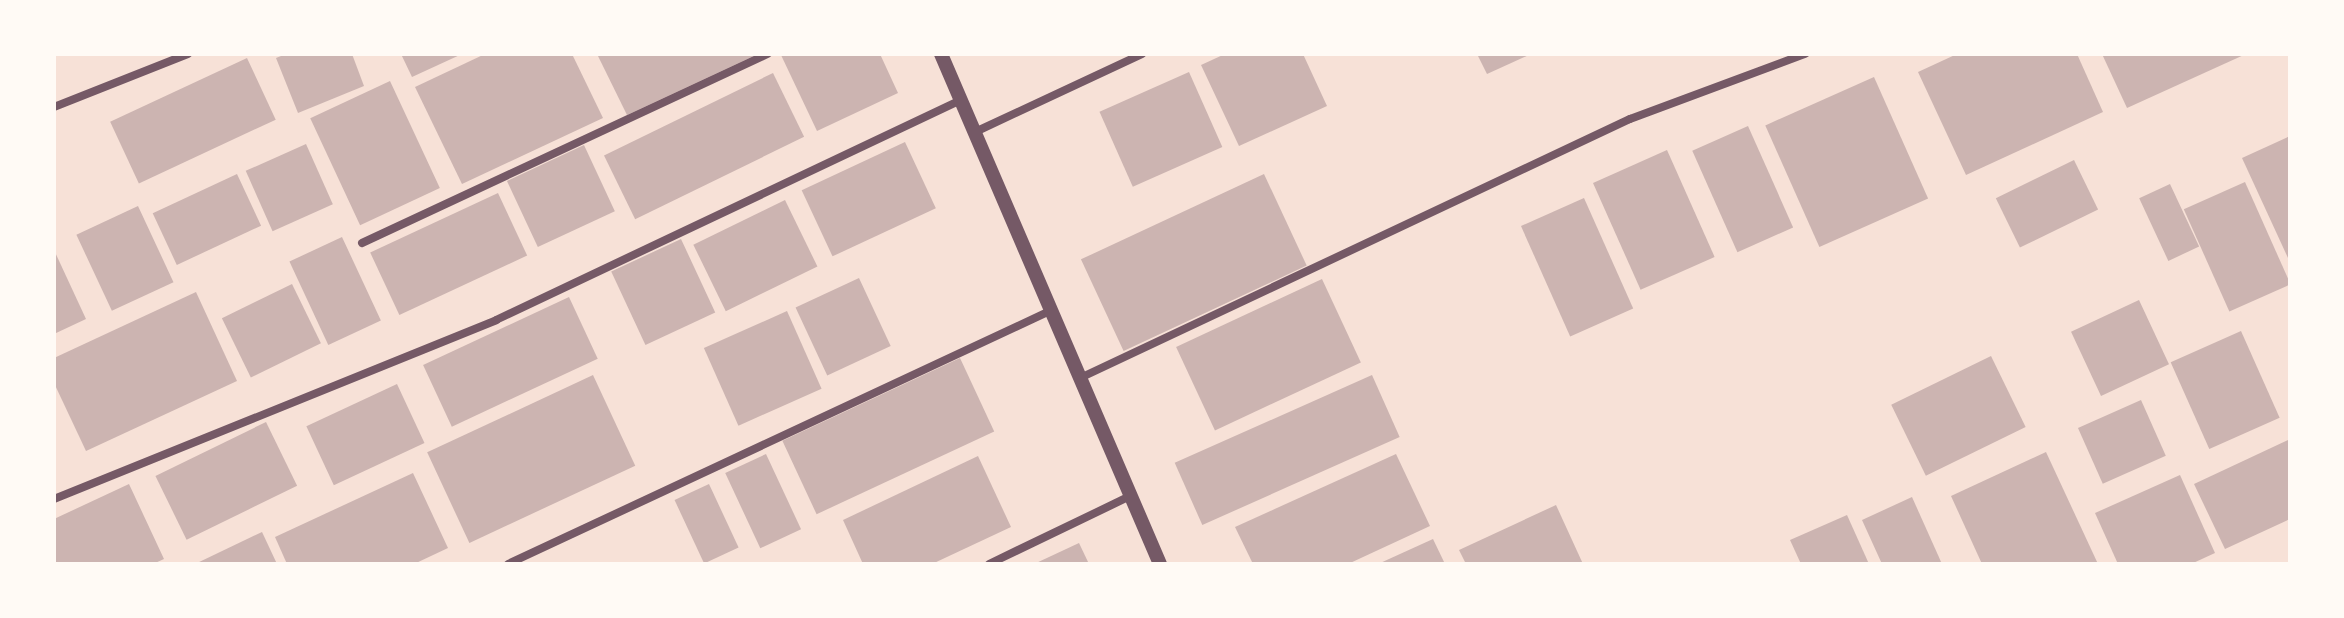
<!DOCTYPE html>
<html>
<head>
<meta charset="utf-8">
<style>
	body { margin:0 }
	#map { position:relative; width:2344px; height:618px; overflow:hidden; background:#f7e1d7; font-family:"Archivo Narrow",sans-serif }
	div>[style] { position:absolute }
	.building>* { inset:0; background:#ccb4b1; transform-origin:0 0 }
	.minor>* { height:8px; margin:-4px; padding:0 4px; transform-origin:4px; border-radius:4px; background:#755966 }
	.tertiary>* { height:14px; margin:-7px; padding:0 7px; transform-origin:7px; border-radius:7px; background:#755966 }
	span { translate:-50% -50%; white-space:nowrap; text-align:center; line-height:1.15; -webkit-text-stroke:6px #fffaf5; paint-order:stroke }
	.frame { position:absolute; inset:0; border:56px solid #fffaf5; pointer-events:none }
</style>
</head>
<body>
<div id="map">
	<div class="building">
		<div style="clip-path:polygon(286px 54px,352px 54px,364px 86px,298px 113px,276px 58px)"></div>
		<div style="clip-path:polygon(401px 54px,462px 54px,412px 77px)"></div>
		<div style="clip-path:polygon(485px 54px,572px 54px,603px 118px,462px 184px,415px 87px)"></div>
		<div style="clip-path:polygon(597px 54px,758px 54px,627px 115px)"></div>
		<div style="clip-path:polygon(880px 54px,898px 93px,817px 131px,781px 55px)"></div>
		<div style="clip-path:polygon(1225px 54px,1303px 54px,1327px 106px,1239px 146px,1201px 65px)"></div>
		<div style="clip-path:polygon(1477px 54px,1531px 54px,1487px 74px)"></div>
		<div style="clip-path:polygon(1957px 54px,2077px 54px,2103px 112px,1966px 175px,1918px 72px)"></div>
		<div style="clip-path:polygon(2102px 54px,2246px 54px,2127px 108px)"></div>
		<div style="left:247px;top:58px;width:68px;height:151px;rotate:65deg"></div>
		<div style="left:1189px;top:72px;width:82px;height:98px;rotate:66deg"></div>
		<div style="left:773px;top:73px;width:71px;height:188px;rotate:64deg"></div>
		<div style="left:1874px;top:77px;width:133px;height:119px;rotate:66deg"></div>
		<div style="left:390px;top:81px;width:118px;height:88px;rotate:65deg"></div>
		<div style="left:1748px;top:126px;width:111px;height:61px;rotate:66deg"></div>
		<div style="clip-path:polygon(2290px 136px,2290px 257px,2288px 258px,2242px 158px)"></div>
		<div style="left:905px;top:142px;width:73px;height:114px;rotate:65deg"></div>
		<div style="left:306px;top:144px;width:66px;height:66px;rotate:66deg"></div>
		<div style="left:584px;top:145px;width:73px;height:85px;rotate:65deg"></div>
		<div style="left:1667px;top:150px;width:117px;height:81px;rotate:66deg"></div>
		<div style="left:2074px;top:160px;width:55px;height:87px;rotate:64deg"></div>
		<div style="left:237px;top:174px;width:57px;height:93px;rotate:65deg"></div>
		<div style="left:1264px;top:174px;width:101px;height:202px;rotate:65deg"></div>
		<div style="left:2245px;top:182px;width:112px;height:67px;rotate:66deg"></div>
		<div style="left:2170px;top:184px;width:69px;height:34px;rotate:65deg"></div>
		<div style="left:498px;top:193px;width:69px;height:141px;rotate:65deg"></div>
		<div style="left:1584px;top:198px;width:121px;height:69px;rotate:66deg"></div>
		<div style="left:785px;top:200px;width:74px;height:102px;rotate:64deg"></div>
		<div style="left:138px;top:206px;width:84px;height:68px;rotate:65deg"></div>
		<div style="left:342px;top:237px;width:92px;height:58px;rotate:65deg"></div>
		<div style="left:681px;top:239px;width:81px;height:77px;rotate:65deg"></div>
		<div style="clip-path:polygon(54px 250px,86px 319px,54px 334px)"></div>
		<div style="left:859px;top:278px;width:75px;height:70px;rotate:65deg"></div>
		<div style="left:1322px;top:279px;width:92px;height:161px;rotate:65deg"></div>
		<div style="left:292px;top:284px;width:66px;height:78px;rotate:64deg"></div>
		<div style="clip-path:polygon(196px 292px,237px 381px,86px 451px,54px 383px,54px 358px)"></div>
		<div style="left:569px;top:297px;width:68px;height:161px;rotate:65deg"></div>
		<div style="left:2139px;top:300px;width:71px;height:75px;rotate:65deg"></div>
		<div style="left:787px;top:311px;width:85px;height:91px;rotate:66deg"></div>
		<div style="left:2241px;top:331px;width:95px;height:77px;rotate:66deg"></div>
		<div style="left:1991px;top:356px;width:79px;height:111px;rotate:64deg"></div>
		<div style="left:960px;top:358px;width:81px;height:196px;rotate:65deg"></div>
		<div style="left:593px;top:375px;width:100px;height:183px;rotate:65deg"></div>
		<div style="left:1372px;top:375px;width:68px;height:216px;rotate:66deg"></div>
		<div style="left:397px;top:384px;width:65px;height:100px;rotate:65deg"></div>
		<div style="left:2141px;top:400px;width:61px;height:69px;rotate:66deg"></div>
		<div style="left:266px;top:422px;width:71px;height:123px;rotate:64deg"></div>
		<div style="clip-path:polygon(2290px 439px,2290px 519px,2225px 549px,2194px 484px)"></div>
		<div style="clip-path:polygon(2046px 452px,2098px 564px,1982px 564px,1951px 496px)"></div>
		<div style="left:766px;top:454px;width:83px;height:45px;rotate:65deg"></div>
		<div style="clip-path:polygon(1396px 454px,1430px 526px,1348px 564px,1253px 564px,1235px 527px)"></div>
		<div style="clip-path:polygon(978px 456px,1011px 527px,932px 564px,863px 564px,843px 520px)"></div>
		<div style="clip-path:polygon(413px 473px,448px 548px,414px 564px,287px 564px,275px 537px)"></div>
		<div style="clip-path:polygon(2180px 475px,2215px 553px,2191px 564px,2118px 564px,2095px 513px)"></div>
		<div style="clip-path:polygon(129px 484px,164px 559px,153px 564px,54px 564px,54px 519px)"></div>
		<div style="left:709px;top:484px;width:70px;height:38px;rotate:65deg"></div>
		<div style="clip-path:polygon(1912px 497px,1942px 564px,1882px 564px,1862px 520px)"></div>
		<div style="clip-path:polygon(1556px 505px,1583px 564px,1466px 564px,1459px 550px)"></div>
		<div style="clip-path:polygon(1847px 515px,1869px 564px,1801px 564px,1790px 540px)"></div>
		<div style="clip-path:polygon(262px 532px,277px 564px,195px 564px)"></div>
		<div style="clip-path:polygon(1433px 539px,1445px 564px,1378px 564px)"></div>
		<div style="clip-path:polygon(1079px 543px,1089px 564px,1034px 564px)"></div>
	</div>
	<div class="minor">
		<div style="left:54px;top:107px;width:144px;rotate:-21.6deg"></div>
		<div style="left:975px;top:132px;width:184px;rotate:-25deg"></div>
		<div style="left:362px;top:243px;width:448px;rotate:-25deg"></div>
		<div style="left:1080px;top:378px;width:608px;rotate:-25.22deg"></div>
		<div style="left:1630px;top:119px;width:187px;rotate:-20.4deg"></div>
		<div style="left:54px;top:499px;width:477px;rotate:-22deg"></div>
		<div style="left:496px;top:320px;width:514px;rotate:-25.32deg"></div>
		<div style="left:508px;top:564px;width:600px;rotate:-25.03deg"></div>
		<div style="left:989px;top:564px;width:154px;rotate:-25.7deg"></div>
	</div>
	<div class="tertiary">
		<div style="left:941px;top:54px;width:555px;rotate:66.76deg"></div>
	</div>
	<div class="frame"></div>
</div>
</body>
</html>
